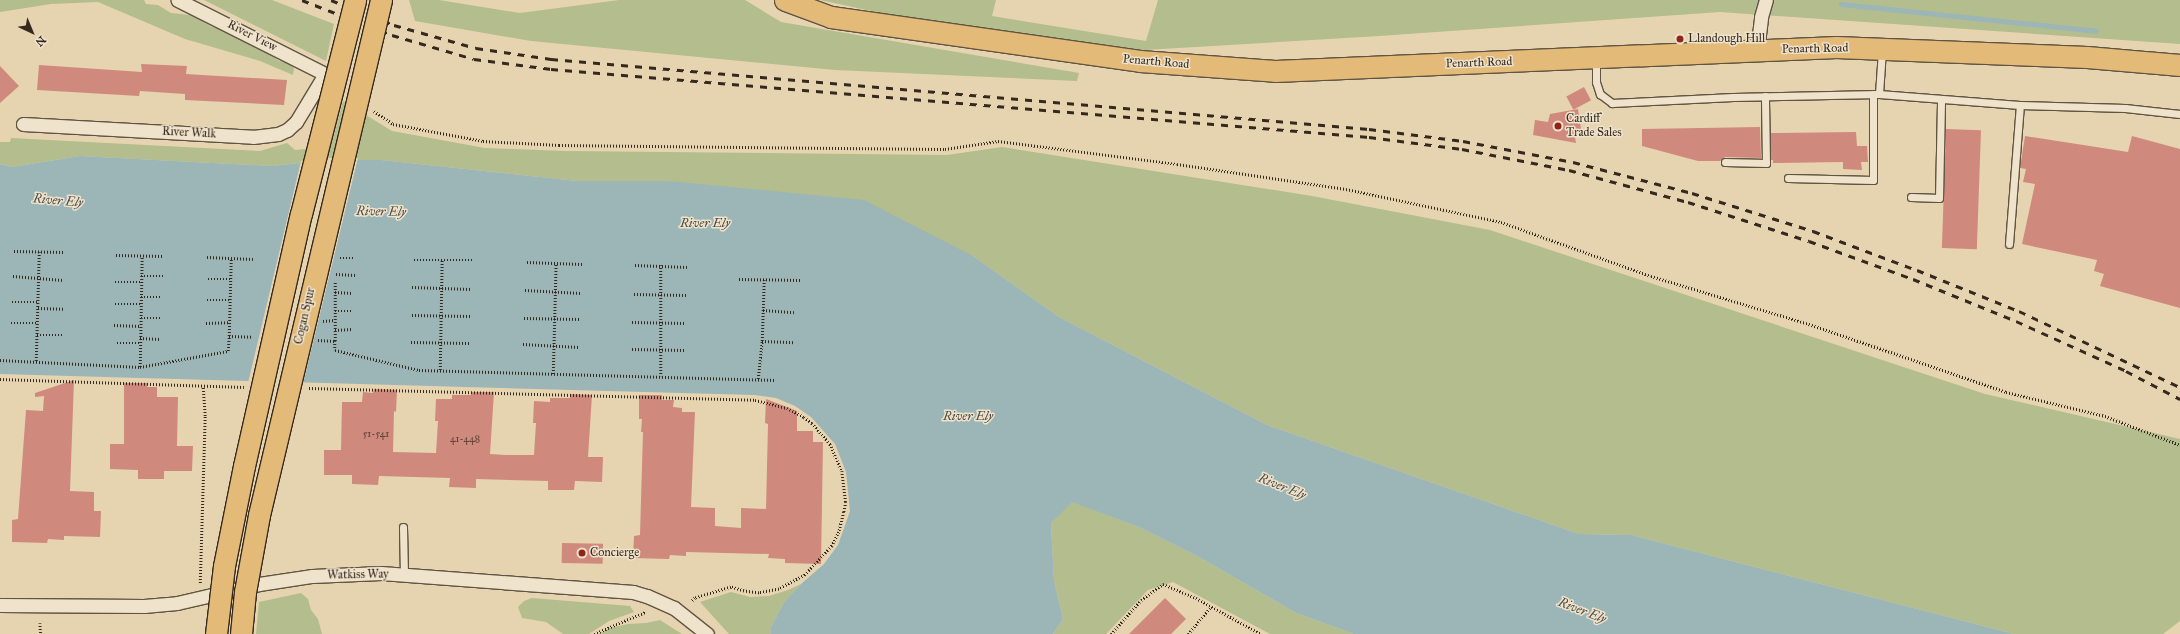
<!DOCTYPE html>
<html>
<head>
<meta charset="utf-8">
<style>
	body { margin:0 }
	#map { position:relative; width:2180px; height:634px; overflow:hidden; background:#e6d4b0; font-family:"IM FELL Great Primer",serif }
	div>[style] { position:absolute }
	.green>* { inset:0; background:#b3bd8d }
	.water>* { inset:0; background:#9cb5b7 }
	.pier>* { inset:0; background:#e6d4b0 }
	.stream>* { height:5px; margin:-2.5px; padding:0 2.5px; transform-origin:2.5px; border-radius:2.5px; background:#9cb5b7 }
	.building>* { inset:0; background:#d0897d; transform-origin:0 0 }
	.path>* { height:2.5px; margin-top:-1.25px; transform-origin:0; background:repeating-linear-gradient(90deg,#35291e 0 1px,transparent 0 3px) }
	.roads { filter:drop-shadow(1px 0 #615442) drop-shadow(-1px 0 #615442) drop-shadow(0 1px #615442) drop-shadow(0 -1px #615442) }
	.service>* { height:7px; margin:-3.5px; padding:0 3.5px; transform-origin:3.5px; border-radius:3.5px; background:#efe3cc }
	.minor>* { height:13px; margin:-6.5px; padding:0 6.5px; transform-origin:6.5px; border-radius:6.5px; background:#efe3cc }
	.primary>* { height:21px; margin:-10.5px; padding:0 10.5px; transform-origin:10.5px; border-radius:10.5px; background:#e3ba78 }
	.rail>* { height:3px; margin-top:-1.5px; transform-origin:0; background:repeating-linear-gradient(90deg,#35291e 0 7px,transparent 0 14px) }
	.bridges { filter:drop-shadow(1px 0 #35291e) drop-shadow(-1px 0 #35291e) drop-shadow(0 1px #35291e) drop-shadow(0 -1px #35291e) }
	.primary-bridge>* { height:21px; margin:-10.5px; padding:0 10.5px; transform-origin:10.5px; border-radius:10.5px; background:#e3ba78 }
	.dots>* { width:11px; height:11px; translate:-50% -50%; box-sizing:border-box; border:2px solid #efe3cc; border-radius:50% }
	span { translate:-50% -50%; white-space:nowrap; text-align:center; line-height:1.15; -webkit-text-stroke:3px #efe3cc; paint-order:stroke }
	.number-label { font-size:10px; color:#5c4136 }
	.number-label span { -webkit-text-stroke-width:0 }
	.street-label { font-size:12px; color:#35291e }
	.poi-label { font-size:12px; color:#35291e }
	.left { translate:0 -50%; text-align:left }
	.water-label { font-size:13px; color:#4f4c44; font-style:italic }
	.north { position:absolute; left:12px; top:12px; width:40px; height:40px; -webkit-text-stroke:3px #efe3cc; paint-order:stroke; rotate:136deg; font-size:11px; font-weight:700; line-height:16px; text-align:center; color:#35291e }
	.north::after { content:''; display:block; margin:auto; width:14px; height:18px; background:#35291e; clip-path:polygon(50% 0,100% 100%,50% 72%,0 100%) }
</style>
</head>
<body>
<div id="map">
	<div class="green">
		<div style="clip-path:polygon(0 0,144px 0,146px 4px,158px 5px,171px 13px,191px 15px,212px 27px,224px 29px,241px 40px,258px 46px,279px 61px,289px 62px,294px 68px,293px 75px,260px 61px,185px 39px,98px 2px,51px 4px,0 12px)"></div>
		<div style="clip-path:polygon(204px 0,272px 0,334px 24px,326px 61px)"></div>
		<div style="clip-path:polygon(409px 0,439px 0,520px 13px,619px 0,745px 0,781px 22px,1079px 73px,1077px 81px,835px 70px,531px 41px,415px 21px)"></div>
		<div style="clip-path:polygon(820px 0,996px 0,992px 16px,1146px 41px,1158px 0,2180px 0,2180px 44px,1720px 12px,1379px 36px,1145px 50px,951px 28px)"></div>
		<div style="clip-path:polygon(343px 101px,392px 131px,485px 148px,566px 151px,947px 155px,1002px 147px,1312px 196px,1490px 230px,1985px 394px,2180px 439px,2180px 621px,2163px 634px,2014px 634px,1631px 535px,1579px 534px,1267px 425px,1059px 317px,973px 256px,669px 181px,577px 181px,381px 160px,328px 160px,272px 166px,80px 156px,12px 167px,0 164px,0 142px,10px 142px,11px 138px,260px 151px,287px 143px,295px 150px,331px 146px)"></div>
		<div style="clip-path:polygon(1071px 501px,1139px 527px,1199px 557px,1296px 613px,1354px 634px,1270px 634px,1173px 582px,1148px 590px,1106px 634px,1053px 634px,1063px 619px,1054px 581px,1051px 523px)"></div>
		<div style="clip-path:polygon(801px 584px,784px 602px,770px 629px,771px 634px,729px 634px,700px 602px,731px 592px,750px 597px,769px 596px,788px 590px)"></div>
		<div style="clip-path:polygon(301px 593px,308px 599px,311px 610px,318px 619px,322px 634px,256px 634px,259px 602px)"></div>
		<div style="clip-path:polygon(532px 598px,630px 606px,634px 612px,609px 621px,589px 634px,563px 634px,546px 622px,522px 618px,518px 607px,524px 601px)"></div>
		<div style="clip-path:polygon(660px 620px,682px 634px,599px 634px,610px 628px,628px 624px,646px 623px)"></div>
	</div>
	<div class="water">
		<div style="clip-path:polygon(80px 156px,272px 166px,328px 160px,381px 160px,577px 181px,669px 181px,864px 200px,973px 256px,1059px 317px,1267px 425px,1579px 534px,1631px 535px,2014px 634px,1354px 634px,1296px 613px,1199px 557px,1139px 527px,1072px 502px,1051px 523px,1054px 581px,1063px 619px,1053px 634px,771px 634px,770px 629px,784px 602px,801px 584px,824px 564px,838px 545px,850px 511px,846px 472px,835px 444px,811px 417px,795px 406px,776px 398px,754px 395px,0 374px,0 164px,12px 167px)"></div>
	</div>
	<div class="pier">
		<div style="clip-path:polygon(328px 158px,358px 158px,303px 384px,248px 383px,301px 161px)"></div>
	</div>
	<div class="stream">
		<div style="left:1841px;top:4px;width:256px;rotate:6deg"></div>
	</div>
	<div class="building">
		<div style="clip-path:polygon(141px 64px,187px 66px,186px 74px,287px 80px,284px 105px,185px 100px,185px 94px,140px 91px,139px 96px,37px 90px,39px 65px,142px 72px)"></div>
		<div style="clip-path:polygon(0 66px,19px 86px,0 103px)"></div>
		<div style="left:1584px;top:87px;width:15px;height:20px;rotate:62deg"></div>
		<div style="clip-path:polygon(1578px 109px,1581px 129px,1574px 131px,1576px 143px,1533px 135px,1535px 120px,1548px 122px,1550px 114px)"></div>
		<div style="clip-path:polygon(1760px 127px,1761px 158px,1725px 157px,1720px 161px,1698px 161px,1642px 146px,1642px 129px)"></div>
		<div style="left:1946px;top:129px;width:35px;height:119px;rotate:2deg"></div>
		<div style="clip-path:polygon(1856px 132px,1857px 146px,1867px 146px,1868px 162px,1861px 162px,1862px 170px,1843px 169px,1843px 162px,1773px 163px,1773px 160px,1771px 160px,1771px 133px)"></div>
		<div style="clip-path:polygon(2025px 136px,2128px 152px,2132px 136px,2180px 149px,2180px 308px,2100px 286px,2104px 274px,2094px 271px,2097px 260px,2022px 244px,2035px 184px,2023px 182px,2026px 169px,2020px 168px)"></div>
		<div style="clip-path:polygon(74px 380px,70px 491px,94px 492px,94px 511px,101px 511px,100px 537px,64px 536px,64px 540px,48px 539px,47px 543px,12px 542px,12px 520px,18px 519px,26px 410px,43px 411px,44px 396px,35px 397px,35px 393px)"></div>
		<div style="clip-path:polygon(124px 383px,147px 383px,147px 387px,157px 387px,157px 397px,178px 397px,177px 446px,193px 446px,192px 471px,164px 471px,164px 479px,138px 479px,138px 470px,110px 469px,110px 444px,124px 444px)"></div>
		<div style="clip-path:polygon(374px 389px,397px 390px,396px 412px,394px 411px,393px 452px,436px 453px,438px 421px,435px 421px,436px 399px,452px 399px,452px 395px,471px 395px,472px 392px,494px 392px,490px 454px,505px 455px,534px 455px,536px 423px,533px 423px,534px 401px,550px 402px,550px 398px,570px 398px,570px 394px,592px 395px,588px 457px,603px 457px,602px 482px,575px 481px,574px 490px,548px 490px,548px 481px,476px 479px,476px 488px,449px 487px,450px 478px,379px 476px,378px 485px,352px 484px,352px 475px,324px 475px,324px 450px,341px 450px,342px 402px,362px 402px,363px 392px,373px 393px)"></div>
		<div style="clip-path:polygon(639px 395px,662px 395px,662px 400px,674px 400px,673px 407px,682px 408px,682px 412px,695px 412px,691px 507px,715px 508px,715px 526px,741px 528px,741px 508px,766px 509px,768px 424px,765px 423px,766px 399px,797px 411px,797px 431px,813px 431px,813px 442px,823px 442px,821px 564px,785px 563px,785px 559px,768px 558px,769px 554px,686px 552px,686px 556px,670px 555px,669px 559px,633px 558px,634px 536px,640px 535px,643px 432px,641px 432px,642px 419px,639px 419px)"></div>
		<div style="left:562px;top:543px;width:41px;height:20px;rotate:1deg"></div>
		<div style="clip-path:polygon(1165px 598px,1186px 619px,1171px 634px,1129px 634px)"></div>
	</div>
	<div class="path">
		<div style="left:374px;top:111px;width:23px;rotate:34deg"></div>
		<div style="left:393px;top:124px;width:92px;rotate:10.7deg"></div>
		<div style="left:483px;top:141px;width:76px;rotate:3deg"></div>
		<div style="left:559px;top:145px;width:386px;rotate:0.6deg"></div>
		<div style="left:945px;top:149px;width:54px;rotate:-8.6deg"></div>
		<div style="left:998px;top:141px;width:180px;rotate:7.3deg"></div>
		<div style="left:1177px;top:164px;width:171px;rotate:8.4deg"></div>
		<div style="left:1346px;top:189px;width:158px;rotate:12deg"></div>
		<div style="left:1501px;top:222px;width:159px;rotate:19.8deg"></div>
		<div style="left:1651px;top:276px;width:162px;rotate:16.9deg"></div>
		<div style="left:1806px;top:323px;width:212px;rotate:19deg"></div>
		<div style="left:2006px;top:392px;width:102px;rotate:13.6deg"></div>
		<div style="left:2105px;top:416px;width:80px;rotate:21.1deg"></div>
		<div style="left:14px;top:251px;width:51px;rotate:1.1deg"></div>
		<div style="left:116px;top:255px;width:48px;rotate:1.2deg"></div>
		<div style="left:207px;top:257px;width:46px;rotate:2.5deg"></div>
		<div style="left:340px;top:258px;width:13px"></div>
		<div style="left:414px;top:260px;width:59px"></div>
		<div style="left:527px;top:262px;width:55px;rotate:2.1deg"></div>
		<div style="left:635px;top:265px;width:52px;rotate:2.2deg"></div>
		<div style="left:661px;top:265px;width:111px;rotate:90deg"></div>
		<div style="left:336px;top:274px;width:19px;rotate:3deg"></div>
		<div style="left:13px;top:276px;width:50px;rotate:4.6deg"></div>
		<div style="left:141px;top:276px;width:22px"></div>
		<div style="left:208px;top:279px;width:23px"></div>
		<div style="left:739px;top:279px;width:61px;rotate:0.9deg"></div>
		<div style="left:115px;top:282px;width:26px"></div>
		<div style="left:412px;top:287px;width:59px;rotate:1.9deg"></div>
		<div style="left:525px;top:290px;width:56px;rotate:3.1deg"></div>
		<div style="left:335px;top:292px;width:18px;rotate:3deg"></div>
		<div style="left:634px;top:294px;width:52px;rotate:1.1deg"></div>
		<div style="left:141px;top:297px;width:21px"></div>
		<div style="left:207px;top:300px;width:23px"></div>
		<div style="left:12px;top:302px;width:26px"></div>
		<div style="left:115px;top:304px;width:26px"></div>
		<div style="left:38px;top:308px;width:25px;rotate:2deg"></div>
		<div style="left:763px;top:310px;width:31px;rotate:4deg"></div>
		<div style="left:335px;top:311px;width:17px"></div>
		<div style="left:412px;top:315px;width:58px;rotate:1deg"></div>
		<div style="left:141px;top:318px;width:21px"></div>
		<div style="left:524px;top:318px;width:56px;rotate:1deg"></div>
		<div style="left:323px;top:321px;width:12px;rotate:-5deg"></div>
		<div style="left:632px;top:322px;width:53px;rotate:1.1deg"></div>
		<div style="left:11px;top:323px;width:26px"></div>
		<div style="left:206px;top:323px;width:23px;rotate:-2deg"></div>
		<div style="left:114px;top:325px;width:26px;rotate:2deg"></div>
		<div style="left:335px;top:330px;width:17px;rotate:-3deg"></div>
		<div style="left:37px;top:335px;width:25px"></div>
		<div style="left:229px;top:336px;width:78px;rotate:-88.5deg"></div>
		<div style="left:140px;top:338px;width:20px;rotate:3deg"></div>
		<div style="left:318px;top:340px;width:17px;rotate:3deg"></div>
		<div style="left:335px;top:341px;width:9px;rotate:90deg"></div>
		<div style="left:335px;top:350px;width:86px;rotate:13.4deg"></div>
		<div style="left:419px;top:370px;width:356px;rotate:1.6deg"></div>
		<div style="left:335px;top:341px;width:59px;rotate:-90deg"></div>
		<div style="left:762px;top:341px;width:33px;rotate:2deg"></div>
		<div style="left:411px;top:342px;width:58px;rotate:1deg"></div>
		<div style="left:117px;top:343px;width:23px"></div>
		<div style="left:523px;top:344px;width:56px;rotate:3.1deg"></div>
		<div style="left:632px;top:349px;width:52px;rotate:1.1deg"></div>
		<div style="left:0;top:360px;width:140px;rotate:2.9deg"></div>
		<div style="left:140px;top:367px;width:89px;rotate:-10.3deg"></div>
		<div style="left:228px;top:351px;width:15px;rotate:-86deg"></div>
		<div style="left:229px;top:336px;width:24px;rotate:2deg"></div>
		<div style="left:36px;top:361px;width:109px;rotate:-88.4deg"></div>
		<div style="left:140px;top:367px;width:111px;rotate:-89deg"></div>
		<div style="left:440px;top:370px;width:110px;rotate:-89deg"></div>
		<div style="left:553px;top:374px;width:111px;rotate:-88.5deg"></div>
		<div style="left:0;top:379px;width:244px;rotate:1.9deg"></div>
		<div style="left:758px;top:379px;width:38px;rotate:-84deg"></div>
		<div style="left:762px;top:341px;width:61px;rotate:-88.1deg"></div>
		<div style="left:309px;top:388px;width:446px;rotate:1.5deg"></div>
		<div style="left:755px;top:400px;width:33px;rotate:14deg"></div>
		<div style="left:787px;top:408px;width:19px;rotate:28deg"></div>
		<div style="left:804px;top:417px;width:10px;rotate:37deg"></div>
		<div style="left:812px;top:423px;width:28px;rotate:49deg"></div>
		<div style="left:830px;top:444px;width:30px;rotate:66deg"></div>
		<div style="left:842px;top:471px;width:31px;rotate:83deg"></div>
		<div style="left:846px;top:502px;width:10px;rotate:101deg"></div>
		<div style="left:844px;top:512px;width:21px;rotate:104deg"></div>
		<div style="left:839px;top:532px;width:16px;rotate:117deg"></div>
		<div style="left:832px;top:546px;width:40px;rotate:133deg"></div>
		<div style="left:805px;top:575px;width:30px;rotate:152deg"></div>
		<div style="left:779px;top:589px;width:20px;rotate:169deg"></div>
		<div style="left:759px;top:593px;width:15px;rotate:-172deg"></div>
		<div style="left:744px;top:591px;width:14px;rotate:-163deg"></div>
		<div style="left:731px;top:587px;width:38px;rotate:163deg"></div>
		<div style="left:695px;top:598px;width:4px;rotate:135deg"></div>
		<div style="left:200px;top:583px;width:167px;rotate:-88.3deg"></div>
		<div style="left:205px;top:416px;width:30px;rotate:-94deg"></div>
		<div style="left:40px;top:623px;width:11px;rotate:85deg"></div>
		<div style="left:594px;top:634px;width:56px;rotate:-23.3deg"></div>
		<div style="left:1111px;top:634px;width:45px;rotate:-48.6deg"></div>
		<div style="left:1141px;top:600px;width:27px;rotate:-36deg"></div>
		<div style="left:1163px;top:584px;width:36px;rotate:23deg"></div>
		<div style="left:1196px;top:598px;width:74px;rotate:29deg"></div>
		<div style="left:1188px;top:634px;width:35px;rotate:-50deg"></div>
	</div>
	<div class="roads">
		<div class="service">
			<div style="left:1882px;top:50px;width:44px;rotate:93.9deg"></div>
			<div style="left:1879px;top:94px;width:141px;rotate:4.5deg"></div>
			<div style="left:2020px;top:105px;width:105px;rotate:1.6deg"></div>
			<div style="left:2125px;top:108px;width:55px;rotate:6.2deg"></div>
			<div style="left:1596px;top:59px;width:23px;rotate:90deg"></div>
			<div style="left:1596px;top:82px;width:13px;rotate:72deg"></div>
			<div style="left:1600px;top:94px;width:15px;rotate:37deg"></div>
			<div style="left:1612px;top:103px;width:121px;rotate:-2.8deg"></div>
			<div style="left:1733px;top:97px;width:146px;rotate:-1.2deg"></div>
			<div style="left:1725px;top:162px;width:41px;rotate:1.4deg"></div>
			<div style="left:1766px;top:163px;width:67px;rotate:-90.9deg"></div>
			<div style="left:1788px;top:178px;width:85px;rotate:1.3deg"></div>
			<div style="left:1873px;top:180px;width:86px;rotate:-90deg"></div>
			<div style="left:1911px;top:197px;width:28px;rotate:2deg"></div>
			<div style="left:1939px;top:198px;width:99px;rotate:-88.8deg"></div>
			<div style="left:2009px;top:244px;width:139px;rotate:-85.5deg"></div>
			<div style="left:403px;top:527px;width:48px;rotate:88.8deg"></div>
		</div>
		<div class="minor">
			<div style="left:1757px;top:51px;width:34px;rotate:-83deg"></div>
			<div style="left:1761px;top:17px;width:18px;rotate:-74deg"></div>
			<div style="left:23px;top:124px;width:230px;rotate:3.2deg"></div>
			<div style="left:253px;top:137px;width:25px;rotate:-7deg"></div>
			<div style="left:278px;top:134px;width:10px;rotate:-24deg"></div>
			<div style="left:287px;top:130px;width:12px;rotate:-42deg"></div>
			<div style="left:296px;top:122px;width:56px;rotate:-58.9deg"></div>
			<div style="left:325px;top:74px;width:165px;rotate:-153.3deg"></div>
			<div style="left:0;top:605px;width:144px;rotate:0.4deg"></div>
			<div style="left:144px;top:606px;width:33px;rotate:-5deg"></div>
			<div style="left:177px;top:603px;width:84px;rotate:-13deg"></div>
			<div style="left:259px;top:584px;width:54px;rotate:-8.6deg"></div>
			<div style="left:312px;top:576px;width:69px;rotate:-2.5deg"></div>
			<div style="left:381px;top:573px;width:253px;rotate:4.3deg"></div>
			<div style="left:633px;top:592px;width:15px;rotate:16deg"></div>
			<div style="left:647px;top:596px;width:30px;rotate:24deg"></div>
			<div style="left:674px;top:608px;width:42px;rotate:38.2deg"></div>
		</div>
		<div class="primary">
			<div style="left:785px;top:0;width:49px;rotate:20.3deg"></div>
			<div style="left:831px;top:17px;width:312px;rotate:8.1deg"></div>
			<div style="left:1140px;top:61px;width:135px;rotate:4.2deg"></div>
			<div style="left:1275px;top:71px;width:562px;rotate:-2.45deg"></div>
			<div style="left:1836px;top:47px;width:251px;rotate:2.3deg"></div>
			<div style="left:2087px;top:57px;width:93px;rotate:4.9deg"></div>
		</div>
	</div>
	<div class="rail">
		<div style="left:302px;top:0;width:97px;rotate:21.3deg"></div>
		<div style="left:392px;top:35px;width:85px;rotate:16.3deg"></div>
		<div style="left:474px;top:59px;width:78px;rotate:7.4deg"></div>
		<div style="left:551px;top:69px;width:821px;rotate:4.75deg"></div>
		<div style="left:1369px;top:137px;width:94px;rotate:7.4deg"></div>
		<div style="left:1462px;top:149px;width:109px;rotate:11.1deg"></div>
		<div style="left:1569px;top:170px;width:123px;rotate:15.1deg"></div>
		<div style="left:1688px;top:202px;width:127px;rotate:17.9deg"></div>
		<div style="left:1809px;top:241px;width:111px;rotate:20.1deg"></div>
		<div style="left:1913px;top:279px;width:111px;rotate:22.2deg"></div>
		<div style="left:2016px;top:321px;width:121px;rotate:24.4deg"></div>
		<div style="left:2126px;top:371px;width:61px;rotate:27.4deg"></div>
		<div style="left:331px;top:0;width:68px;rotate:21.6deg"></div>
		<div style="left:394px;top:25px;width:85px;rotate:15.7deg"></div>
		<div style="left:476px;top:48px;width:76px;rotate:8.3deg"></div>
		<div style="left:551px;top:59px;width:821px;rotate:4.89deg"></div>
		<div style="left:1369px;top:129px;width:95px;rotate:7.3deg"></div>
		<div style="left:1463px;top:141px;width:112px;rotate:10.8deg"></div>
		<div style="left:1573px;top:162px;width:123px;rotate:14.6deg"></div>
		<div style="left:1692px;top:193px;width:127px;rotate:17.4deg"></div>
		<div style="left:1813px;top:231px;width:111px;rotate:20.6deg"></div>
		<div style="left:1917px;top:270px;width:110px;rotate:21.9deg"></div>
		<div style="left:2019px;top:311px;width:178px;rotate:25.3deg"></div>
	</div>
	<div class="bridges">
		<div class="primary-bridge">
			<div style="left:216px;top:634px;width:68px;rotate:-83.3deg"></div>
			<div style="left:224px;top:566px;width:102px;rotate:-78.7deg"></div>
			<div style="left:244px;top:466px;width:258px;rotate:-77.3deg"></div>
			<div style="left:301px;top:214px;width:221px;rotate:-75.8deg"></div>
			<div style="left:241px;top:634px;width:42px;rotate:-84.6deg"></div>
			<div style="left:245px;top:592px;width:78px;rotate:-79.7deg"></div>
			<div style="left:259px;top:515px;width:529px;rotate:-76.67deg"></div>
		</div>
	</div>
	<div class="dots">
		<div style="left:1680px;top:39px;background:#8f2418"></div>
		<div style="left:1558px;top:126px;background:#8f2418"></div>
		<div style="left:582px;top:553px;background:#8f2418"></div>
	</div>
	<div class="number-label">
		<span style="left:376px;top:435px">51-541</span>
		<span style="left:465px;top:440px">41-448</span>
	</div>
	<div class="street-label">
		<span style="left:252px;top:36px;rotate:27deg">River View</span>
		<span style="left:1815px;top:49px;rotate:-1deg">Penarth Road</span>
		<span style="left:1156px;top:62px;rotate:5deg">Penarth Road</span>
		<span style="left:1479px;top:63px;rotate:-2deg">Penarth Road</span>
		<span style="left:189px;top:133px;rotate:3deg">River Walk</span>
		<span style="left:305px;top:316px;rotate:-77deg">Cogan Spur</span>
		<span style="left:358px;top:575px;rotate:-1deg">Watkiss Way</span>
	</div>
	<div class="poi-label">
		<span class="left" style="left:1688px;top:39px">Llandough Hill</span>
		<span class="left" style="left:1566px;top:126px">Cardiff<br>Trade Sales</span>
		<span class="left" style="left:590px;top:553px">Concierge</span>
	</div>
	<div class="water-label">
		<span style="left:58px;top:201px;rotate:5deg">River Ely</span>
		<span style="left:381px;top:212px;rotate:1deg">River Ely</span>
		<span style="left:705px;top:223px">River Ely</span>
		<span style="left:968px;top:416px">River Ely</span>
		<span style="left:1282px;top:487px;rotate:22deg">River Ely</span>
		<span style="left:1582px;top:611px;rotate:21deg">River Ely</span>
	</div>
	<div class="north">N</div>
</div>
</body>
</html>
